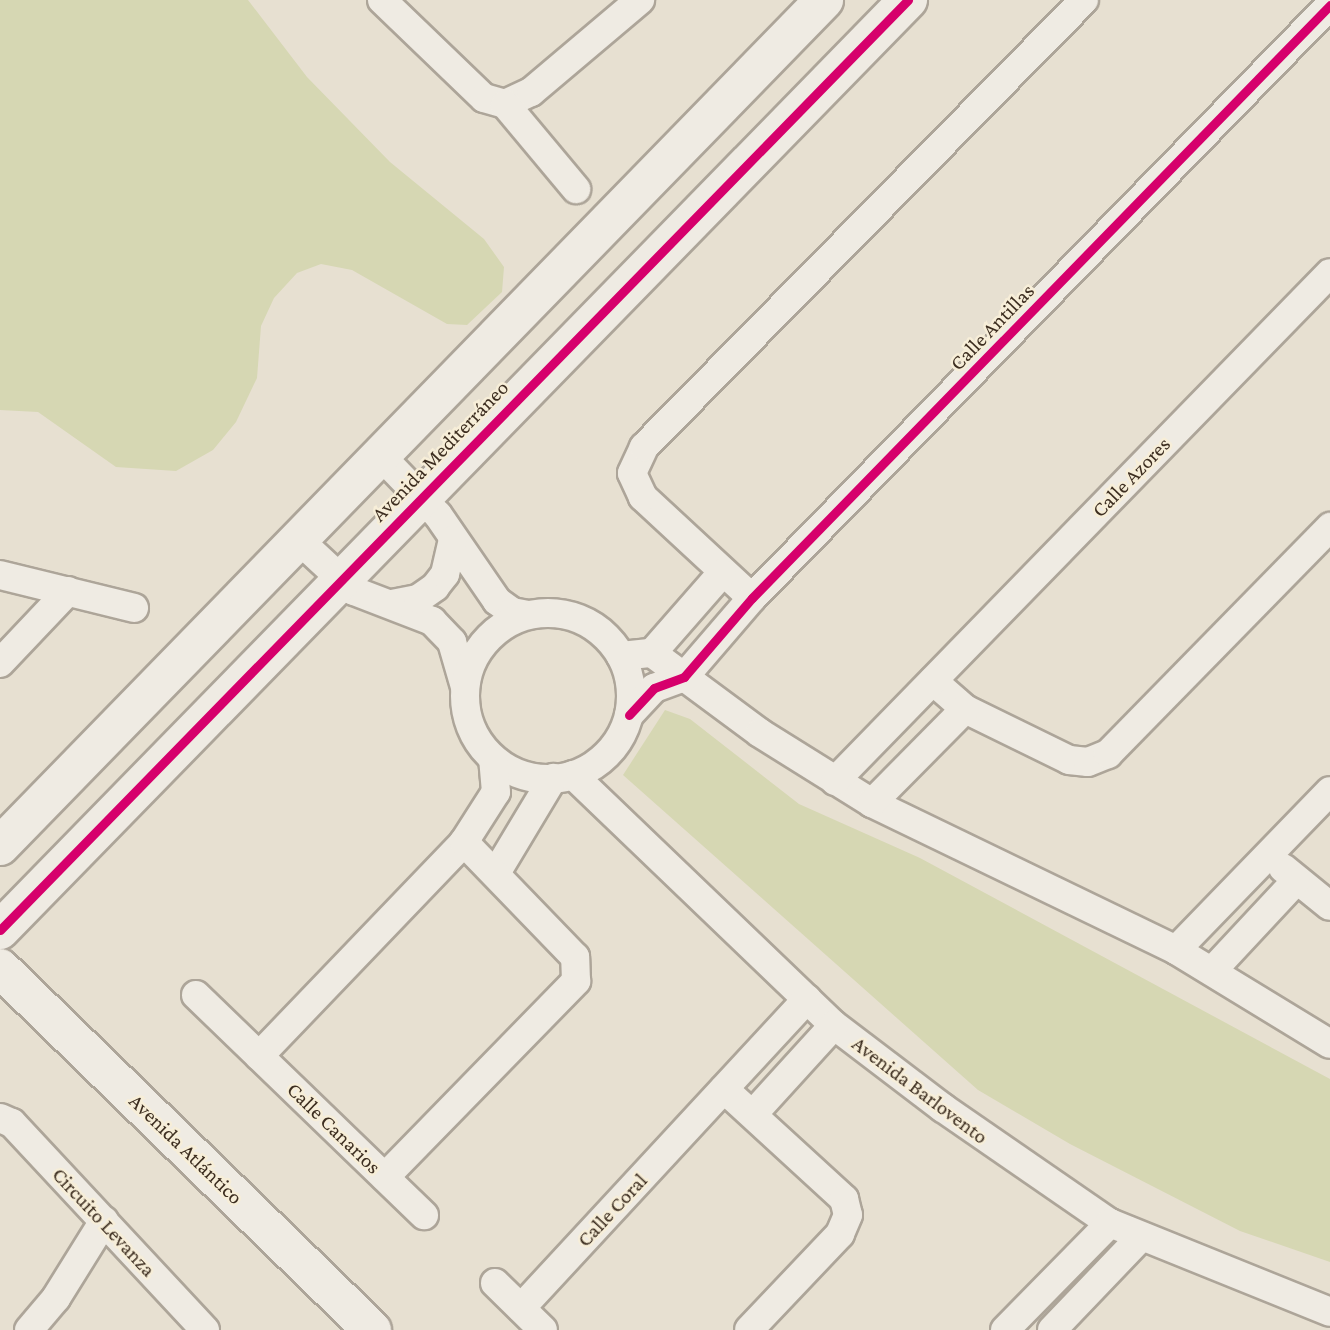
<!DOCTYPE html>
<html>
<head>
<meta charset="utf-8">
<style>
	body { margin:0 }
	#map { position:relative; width:1330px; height:1330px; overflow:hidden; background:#e7e0d1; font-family:"Crimson Pro",serif }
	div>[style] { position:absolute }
	.green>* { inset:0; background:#d6d7b3 }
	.roads { filter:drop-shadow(2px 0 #ada599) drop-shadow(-2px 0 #ada599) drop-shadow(0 2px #ada599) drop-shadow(0 -2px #ada599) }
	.street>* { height:28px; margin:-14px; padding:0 14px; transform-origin:14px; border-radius:14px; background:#efebe3 }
	.street>.ring { margin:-14px; padding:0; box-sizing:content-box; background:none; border:28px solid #efebe3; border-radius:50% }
	.secondary>* { height:38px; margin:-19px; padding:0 19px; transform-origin:19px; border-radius:19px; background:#efebe3 }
	.cycleway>* { height:9px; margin:-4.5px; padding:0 4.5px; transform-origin:4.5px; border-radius:4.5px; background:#d6006c }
	span { translate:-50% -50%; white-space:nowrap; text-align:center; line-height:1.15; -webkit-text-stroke:5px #f7eed8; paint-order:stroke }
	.street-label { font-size:21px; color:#3d2e20 }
</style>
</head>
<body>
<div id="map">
	<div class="green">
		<div style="clip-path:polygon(0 0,248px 0,307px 77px,390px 162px,484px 239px,504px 267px,502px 292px,467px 325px,447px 324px,352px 270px,321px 264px,297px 273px,274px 298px,261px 326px,257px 378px,236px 422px,213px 450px,176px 471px,116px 467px,38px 412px,0 410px)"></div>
		<div style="clip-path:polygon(665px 710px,690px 719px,799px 804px,920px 858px,1330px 1079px,1330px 1262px,1240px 1231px,1070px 1144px,978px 1090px,623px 775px)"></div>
	</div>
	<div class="roads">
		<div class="street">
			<div style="left:382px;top:0;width:141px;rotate:43.9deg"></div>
			<div style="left:484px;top:98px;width:22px;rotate:16deg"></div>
			<div style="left:505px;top:104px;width:29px;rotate:-25deg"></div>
			<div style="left:531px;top:92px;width:143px;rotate:-40.2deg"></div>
			<div style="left:505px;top:104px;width:111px;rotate:50.1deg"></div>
			<div style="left:380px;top:455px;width:83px;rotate:46deg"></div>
			<div style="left:438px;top:515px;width:104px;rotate:55.5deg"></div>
			<div style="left:497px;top:601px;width:19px;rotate:36deg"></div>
			<div style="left:512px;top:612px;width:15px;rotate:11deg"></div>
			<div style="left:299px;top:540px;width:75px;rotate:42.8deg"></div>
			<div style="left:354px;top:591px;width:84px;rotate:21deg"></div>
			<div style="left:432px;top:621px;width:29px;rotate:46deg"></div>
			<div style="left:452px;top:642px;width:47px;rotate:73.9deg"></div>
			<div style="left:0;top:575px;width:138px;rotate:13.8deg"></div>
			<div style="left:752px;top:598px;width:149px;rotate:-137.2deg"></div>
			<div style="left:643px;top:497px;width:26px;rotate:-115deg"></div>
			<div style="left:632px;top:473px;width:29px;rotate:-65deg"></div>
			<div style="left:644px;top:447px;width:627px;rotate:-45.45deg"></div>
			<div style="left:392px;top:604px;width:26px;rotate:-11deg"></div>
			<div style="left:418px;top:599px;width:21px;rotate:-35deg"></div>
			<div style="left:435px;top:587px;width:16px;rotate:-52deg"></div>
			<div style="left:445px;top:574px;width:35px;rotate:-77deg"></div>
			<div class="ring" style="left:465px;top:613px;width:138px;height:138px"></div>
			<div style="left:652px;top:653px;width:106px;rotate:-48.8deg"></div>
			<div style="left:621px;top:656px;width:31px;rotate:-6deg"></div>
			<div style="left:652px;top:653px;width:134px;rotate:36.5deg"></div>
			<div style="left:760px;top:733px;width:132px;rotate:32deg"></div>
			<div style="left:872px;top:803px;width:338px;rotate:25.8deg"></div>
			<div style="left:1176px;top:950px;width:180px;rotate:31.4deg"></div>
			<div style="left:0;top:663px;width:99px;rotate:-46.6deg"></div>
			<div style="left:933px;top:681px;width:43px;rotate:41.2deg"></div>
			<div style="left:965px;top:709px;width:116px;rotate:26.1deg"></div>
			<div style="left:1069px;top:760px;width:19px;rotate:6deg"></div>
			<div style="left:1088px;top:762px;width:22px;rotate:-22deg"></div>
			<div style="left:1108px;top:754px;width:318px;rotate:-45.6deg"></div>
			<div style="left:629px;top:715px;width:37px;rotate:-47deg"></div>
			<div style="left:654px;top:688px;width:32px;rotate:-20deg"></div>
			<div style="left:684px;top:677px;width:104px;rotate:-49.3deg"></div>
			<div style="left:752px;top:598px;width:828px;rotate:-45.73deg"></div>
			<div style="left:573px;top:775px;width:361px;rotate:43.8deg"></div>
			<div style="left:834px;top:1025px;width:137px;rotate:37.3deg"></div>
			<div style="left:943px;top:1108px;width:203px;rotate:34.6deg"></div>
			<div style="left:1110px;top:1223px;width:237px;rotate:22deg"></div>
			<div style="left:835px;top:781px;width:709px;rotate:-45.74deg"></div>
			<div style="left:872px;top:803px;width:132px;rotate:-45.3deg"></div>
			<div style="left:1283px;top:868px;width:60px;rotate:39deg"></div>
			<div style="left:496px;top:873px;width:111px;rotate:-59deg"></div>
			<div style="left:1176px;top:950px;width:221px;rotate:-45.9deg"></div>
			<div style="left:1212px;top:971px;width:123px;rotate:-47deg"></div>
			<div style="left:196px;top:995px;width:317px;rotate:44deg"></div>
			<div style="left:259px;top:1056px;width:296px;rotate:-46.2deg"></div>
			<div style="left:464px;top:842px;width:59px;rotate:-57.4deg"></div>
			<div style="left:496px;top:792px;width:32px;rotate:-95deg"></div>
			<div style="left:724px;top:1089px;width:163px;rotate:42.5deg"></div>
			<div style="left:844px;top:1199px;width:16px;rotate:76deg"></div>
			<div style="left:848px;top:1215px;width:21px;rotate:113deg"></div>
			<div style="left:840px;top:1234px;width:132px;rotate:133.5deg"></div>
			<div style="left:753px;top:1114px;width:120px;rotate:-47.7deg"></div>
			<div style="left:0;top:1118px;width:13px;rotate:23deg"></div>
			<div style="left:12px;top:1123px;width:283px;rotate:47deg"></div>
			<div style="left:385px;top:1177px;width:274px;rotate:-45.7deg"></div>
			<div style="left:576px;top:981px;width:24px;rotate:-92deg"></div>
			<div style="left:575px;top:957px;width:160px;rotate:-134deg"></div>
			<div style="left:495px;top:1283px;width:67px;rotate:44.4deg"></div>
			<div style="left:521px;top:1308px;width:421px;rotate:-47.2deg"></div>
			<div style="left:29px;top:1330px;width:42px;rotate:-49.8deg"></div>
			<div style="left:56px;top:1298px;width:91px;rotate:-58.1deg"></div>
			<div style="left:1005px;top:1330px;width:150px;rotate:-45.5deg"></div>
			<div style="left:1052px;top:1330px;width:129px;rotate:-46.3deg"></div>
		</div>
		<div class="secondary">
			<div style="left:0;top:846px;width:1181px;rotate:-45.75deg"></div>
			<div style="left:0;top:930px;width:1300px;rotate:-45.69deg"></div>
			<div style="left:0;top:968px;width:519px;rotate:44.22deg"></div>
		</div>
	</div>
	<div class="cycleway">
		<div style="left:629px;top:715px;width:37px;rotate:-47deg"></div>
		<div style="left:654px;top:688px;width:32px;rotate:-20deg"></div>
		<div style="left:684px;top:677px;width:104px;rotate:-49.3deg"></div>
		<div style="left:752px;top:598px;width:828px;rotate:-45.73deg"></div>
		<div style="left:0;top:930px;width:1300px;rotate:-45.69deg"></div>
	</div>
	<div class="street-label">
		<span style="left:992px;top:327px;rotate:-46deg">Calle Antillas</span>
		<span style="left:440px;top:451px;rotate:-46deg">Avenida Mediterráneo</span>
		<span style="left:1131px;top:477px;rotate:-46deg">Calle Azores</span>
		<span style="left:920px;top:1090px;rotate:37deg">Avenida Barlovento</span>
		<span style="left:334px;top:1128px;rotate:44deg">Calle Canarios</span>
		<span style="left:186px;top:1149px;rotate:44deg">Avenida Atlántico</span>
		<span style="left:612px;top:1210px;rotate:-47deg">Calle Coral</span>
		<span style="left:104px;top:1222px;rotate:47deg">Circuito Levanza</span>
	</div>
</div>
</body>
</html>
